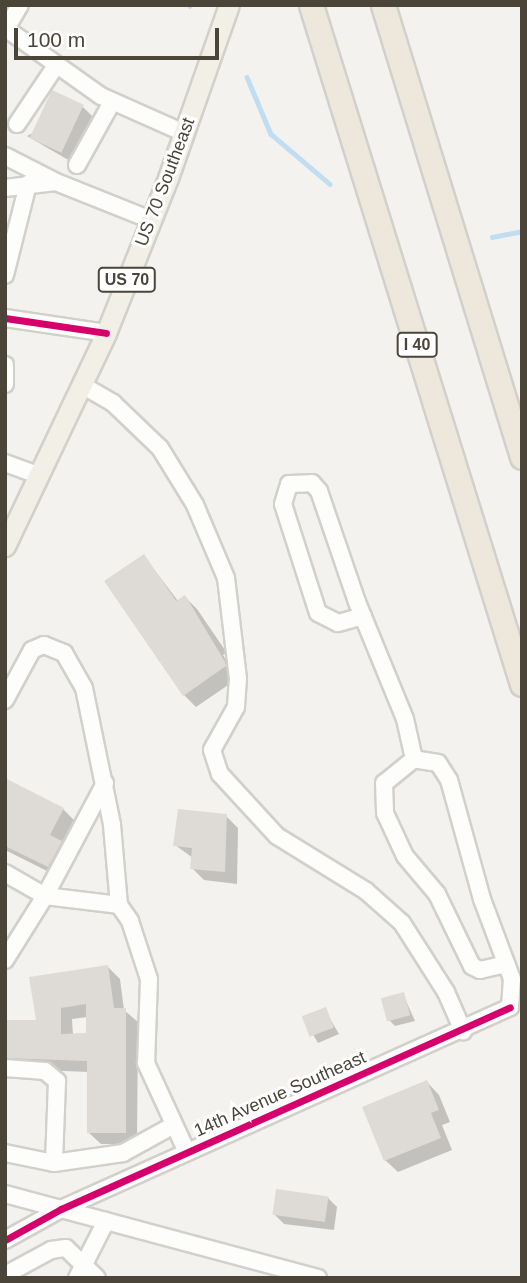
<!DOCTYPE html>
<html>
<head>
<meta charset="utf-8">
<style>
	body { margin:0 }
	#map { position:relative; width:527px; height:1283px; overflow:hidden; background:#f4f2ee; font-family:Arial,sans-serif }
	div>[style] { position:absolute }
	.shadow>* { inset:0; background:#0003 }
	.stream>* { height:4.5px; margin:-2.25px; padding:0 2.25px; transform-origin:2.25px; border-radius:2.25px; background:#c0ddf1 }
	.building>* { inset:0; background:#dedbd6; transform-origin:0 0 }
	.roads { filter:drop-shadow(2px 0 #d2d0cb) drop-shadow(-2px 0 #d2d0cb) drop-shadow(0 2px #d2d0cb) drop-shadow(0 -2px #d2d0cb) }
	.minor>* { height:16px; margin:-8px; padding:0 8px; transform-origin:8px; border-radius:8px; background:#fdfdfc }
	.major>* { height:19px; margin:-9.5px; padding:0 9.5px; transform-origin:9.5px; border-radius:9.5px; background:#f2efe6 }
	.highway>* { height:23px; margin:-11.5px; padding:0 11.5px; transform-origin:11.5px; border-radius:11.5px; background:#ede8db }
	.cycleway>* { height:7px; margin:-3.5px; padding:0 3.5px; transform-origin:3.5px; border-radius:3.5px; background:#d6006c }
	span { translate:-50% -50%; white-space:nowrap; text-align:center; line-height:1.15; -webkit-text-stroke:6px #fff; paint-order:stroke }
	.shield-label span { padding:2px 5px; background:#fff; border:2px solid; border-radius:5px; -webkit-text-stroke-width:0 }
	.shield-label { font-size:16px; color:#4b4439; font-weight:700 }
	.street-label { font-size:18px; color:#4b4439 }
	.frame { position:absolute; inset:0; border:7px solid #4b4439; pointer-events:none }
	.scale { position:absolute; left:14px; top:28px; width:205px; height:32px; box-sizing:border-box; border:4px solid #4b4439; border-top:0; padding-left:9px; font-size:21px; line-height:24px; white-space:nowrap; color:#4b4439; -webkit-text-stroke:5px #fff; paint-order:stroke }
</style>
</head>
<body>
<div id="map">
	<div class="shadow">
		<div style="clip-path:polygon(83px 107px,92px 116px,70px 161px,27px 136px)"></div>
		<div style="clip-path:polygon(144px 556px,178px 601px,185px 597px,197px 609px,227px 653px,223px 655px,237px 679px,196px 707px,184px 695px)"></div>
		<div style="clip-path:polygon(5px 782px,63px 809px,75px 821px,63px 844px,74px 854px,61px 878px,5px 850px)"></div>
		<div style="clip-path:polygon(226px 816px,238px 828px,237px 884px,204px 880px,192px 868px,193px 858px,175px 845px)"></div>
		<div style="clip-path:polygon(evenodd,108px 967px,120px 979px,124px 1010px,138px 1022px,137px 1144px,101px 1144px,88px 1132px,88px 1072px,17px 1069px,5px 1058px,38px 1022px,108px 967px,88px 1017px,88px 1035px,73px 1035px,72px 1019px,88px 1017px)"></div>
		<div style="clip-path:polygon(403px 994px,415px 1021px,395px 1026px,389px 1020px)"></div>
		<div style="clip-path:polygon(325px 1010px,339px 1034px,318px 1043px,304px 1019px)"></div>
		<div style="clip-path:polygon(427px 1082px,439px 1095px,450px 1122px,442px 1125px,452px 1150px,398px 1172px,385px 1160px)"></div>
		<div style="clip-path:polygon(328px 1198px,337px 1207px,334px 1230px,284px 1224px,274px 1214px)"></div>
	</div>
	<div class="stream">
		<div style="left:189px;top:5px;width:1px;rotate:45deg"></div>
		<div style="left:247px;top:77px;width:62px;rotate:67.2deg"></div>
		<div style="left:271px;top:134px;width:77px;rotate:40.3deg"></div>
		<div style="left:492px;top:237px;width:31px;rotate:-11deg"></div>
	</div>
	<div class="building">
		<div style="left:52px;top:90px;width:35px;height:53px;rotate:25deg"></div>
		<div style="clip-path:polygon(144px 554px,176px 601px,185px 595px,225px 662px,226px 666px,183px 696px,104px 581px)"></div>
		<div style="clip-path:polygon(5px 778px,64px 808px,50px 835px,62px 841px,48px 867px,5px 846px)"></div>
		<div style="clip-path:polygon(178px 809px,227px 814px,225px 872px,190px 869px,192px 848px,173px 846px)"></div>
		<div style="clip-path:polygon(evenodd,108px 965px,114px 1008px,126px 1008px,126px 1133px,87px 1133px,87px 1061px,5px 1058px,5px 1020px,36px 1020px,29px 977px,108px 965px,86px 1004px,86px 1033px,61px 1034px,61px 1008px,86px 1004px)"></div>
		<div style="left:404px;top:992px;width:24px;height:24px;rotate:75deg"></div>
		<div style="left:326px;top:1007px;width:22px;height:26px;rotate:69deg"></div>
		<div style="clip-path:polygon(427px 1080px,439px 1110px,431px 1113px,441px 1138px,384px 1161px,362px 1107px)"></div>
		<div style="left:276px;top:1189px;width:53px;height:26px;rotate:8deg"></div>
	</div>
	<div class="roads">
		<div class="minor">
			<div style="left:5px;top:28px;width:118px;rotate:35.3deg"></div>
			<div style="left:101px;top:96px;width:91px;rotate:24deg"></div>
			<div style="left:6px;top:29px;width:28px;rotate:-60deg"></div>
			<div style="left:17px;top:124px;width:69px;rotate:-56.3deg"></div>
			<div style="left:5px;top:156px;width:55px;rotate:27deg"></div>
			<div style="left:77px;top:165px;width:72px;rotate:-60.9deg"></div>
			<div style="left:5px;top:188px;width:51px;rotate:-6.7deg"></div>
			<div style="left:56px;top:182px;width:102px;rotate:21.8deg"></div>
			<div style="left:5px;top:275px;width:94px;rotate:-75.8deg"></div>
			<div style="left:5px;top:318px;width:102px;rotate:8.4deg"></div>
			<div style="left:5px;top:365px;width:19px;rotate:90deg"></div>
			<div style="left:82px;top:385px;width:36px;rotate:30deg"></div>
			<div style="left:113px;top:403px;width:65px;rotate:43.8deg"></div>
			<div style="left:160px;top:448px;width:67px;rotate:58.4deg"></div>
			<div style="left:195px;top:505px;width:79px;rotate:67deg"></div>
			<div style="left:226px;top:578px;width:101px;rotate:83.2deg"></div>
			<div style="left:238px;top:678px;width:29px;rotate:94deg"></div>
			<div style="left:236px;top:707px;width:49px;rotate:119.2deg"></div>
			<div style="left:212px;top:750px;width:25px;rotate:72deg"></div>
			<div style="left:220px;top:774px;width:84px;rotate:47.4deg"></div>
			<div style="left:277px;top:836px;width:105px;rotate:31.7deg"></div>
			<div style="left:366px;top:891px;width:48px;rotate:41.6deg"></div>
			<div style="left:402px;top:923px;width:82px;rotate:57.5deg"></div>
			<div style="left:446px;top:992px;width:43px;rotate:66.4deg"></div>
			<div style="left:5px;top:463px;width:37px;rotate:20deg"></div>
			<div style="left:363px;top:616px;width:26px;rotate:164deg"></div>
			<div style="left:338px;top:623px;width:22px;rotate:-153deg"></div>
			<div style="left:318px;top:613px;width:114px;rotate:-107.8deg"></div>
			<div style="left:283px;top:504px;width:21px;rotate:-73deg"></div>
			<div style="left:289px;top:484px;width:23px;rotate:-2deg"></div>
			<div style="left:312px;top:483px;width:11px;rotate:49deg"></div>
			<div style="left:319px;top:491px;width:117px;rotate:71.1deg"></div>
			<div style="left:357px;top:602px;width:126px;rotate:67.7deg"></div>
			<div style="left:405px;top:719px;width:41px;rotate:77.3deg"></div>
			<div style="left:5px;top:700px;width:57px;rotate:-61.6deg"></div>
			<div style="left:32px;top:650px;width:13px;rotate:-23deg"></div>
			<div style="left:44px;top:645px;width:22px;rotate:22deg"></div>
			<div style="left:64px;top:653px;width:40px;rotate:60.3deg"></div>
			<div style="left:84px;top:688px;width:140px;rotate:78.4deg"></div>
			<div style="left:112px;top:825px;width:80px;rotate:85deg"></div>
			<div style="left:119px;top:905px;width:19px;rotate:55deg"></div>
			<div style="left:130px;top:921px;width:61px;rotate:71.9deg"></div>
			<div style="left:149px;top:979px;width:84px;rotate:92deg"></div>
			<div style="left:146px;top:1063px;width:98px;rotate:65.3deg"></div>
			<div style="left:5px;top:873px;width:46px;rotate:29.9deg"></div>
			<div style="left:45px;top:896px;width:128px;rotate:-62deg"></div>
			<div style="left:5px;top:960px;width:75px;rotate:-58deg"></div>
			<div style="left:45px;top:896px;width:75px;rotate:6.9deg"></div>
			<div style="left:5px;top:1068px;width:40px;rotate:4.3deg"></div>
			<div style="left:45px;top:1071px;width:16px;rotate:40deg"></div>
			<div style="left:57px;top:1081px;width:82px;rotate:92.1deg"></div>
			<div style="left:5px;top:1153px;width:50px;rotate:11.5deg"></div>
			<div style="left:54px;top:1163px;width:70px;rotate:-8.2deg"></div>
			<div style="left:123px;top:1153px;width:58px;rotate:-28.8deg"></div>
			<div style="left:5px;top:1194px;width:324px;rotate:15deg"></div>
			<div style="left:5px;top:1240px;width:64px;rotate:-29deg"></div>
			<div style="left:61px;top:1209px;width:492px;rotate:-24.2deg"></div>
			<div style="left:510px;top:1007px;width:28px;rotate:-86deg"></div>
			<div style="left:512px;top:979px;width:85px;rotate:-110.6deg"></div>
			<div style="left:482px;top:899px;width:123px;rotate:-105.5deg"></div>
			<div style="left:449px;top:780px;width:20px;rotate:-123deg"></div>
			<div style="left:438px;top:763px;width:24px;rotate:-171deg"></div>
			<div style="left:414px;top:759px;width:38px;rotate:141deg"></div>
			<div style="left:384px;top:783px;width:30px;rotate:88deg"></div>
			<div style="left:385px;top:813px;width:47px;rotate:65.1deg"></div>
			<div style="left:405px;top:856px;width:50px;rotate:49.9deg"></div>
			<div style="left:437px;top:894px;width:80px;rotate:64.1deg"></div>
			<div style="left:472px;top:966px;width:9px;rotate:27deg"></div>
			<div style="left:480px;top:970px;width:27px;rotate:-13deg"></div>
			<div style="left:5px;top:1275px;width:52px;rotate:-28.5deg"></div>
			<div style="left:51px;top:1250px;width:15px;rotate:-8deg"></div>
			<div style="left:66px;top:1248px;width:43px;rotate:44.1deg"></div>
			<div style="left:77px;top:1278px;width:64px;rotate:-63deg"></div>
		</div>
		<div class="major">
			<div style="left:5px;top:546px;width:236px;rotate:-64.6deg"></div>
			<div style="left:106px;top:333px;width:167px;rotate:-68.2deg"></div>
			<div style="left:168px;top:178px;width:183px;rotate:-70.6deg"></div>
		</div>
		<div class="highway">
			<div style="left:311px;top:5px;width:711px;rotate:72.74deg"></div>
			<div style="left:383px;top:5px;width:473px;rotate:72.9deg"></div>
		</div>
	</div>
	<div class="cycleway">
		<div style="left:5px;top:318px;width:102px;rotate:8.4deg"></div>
		<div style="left:5px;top:1240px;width:64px;rotate:-29deg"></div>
		<div style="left:61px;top:1209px;width:492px;rotate:-24.2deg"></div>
	</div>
	<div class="shield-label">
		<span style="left:127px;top:280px">US 70</span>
		<span style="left:417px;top:345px">I 40</span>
	</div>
	<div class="street-label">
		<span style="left:165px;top:182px;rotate:-69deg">US 70 Southeast</span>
		<span style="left:280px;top:1094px;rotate:-24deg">14th Avenue Southeast</span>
	</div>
	<div class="frame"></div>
	<div class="scale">100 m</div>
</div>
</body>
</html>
